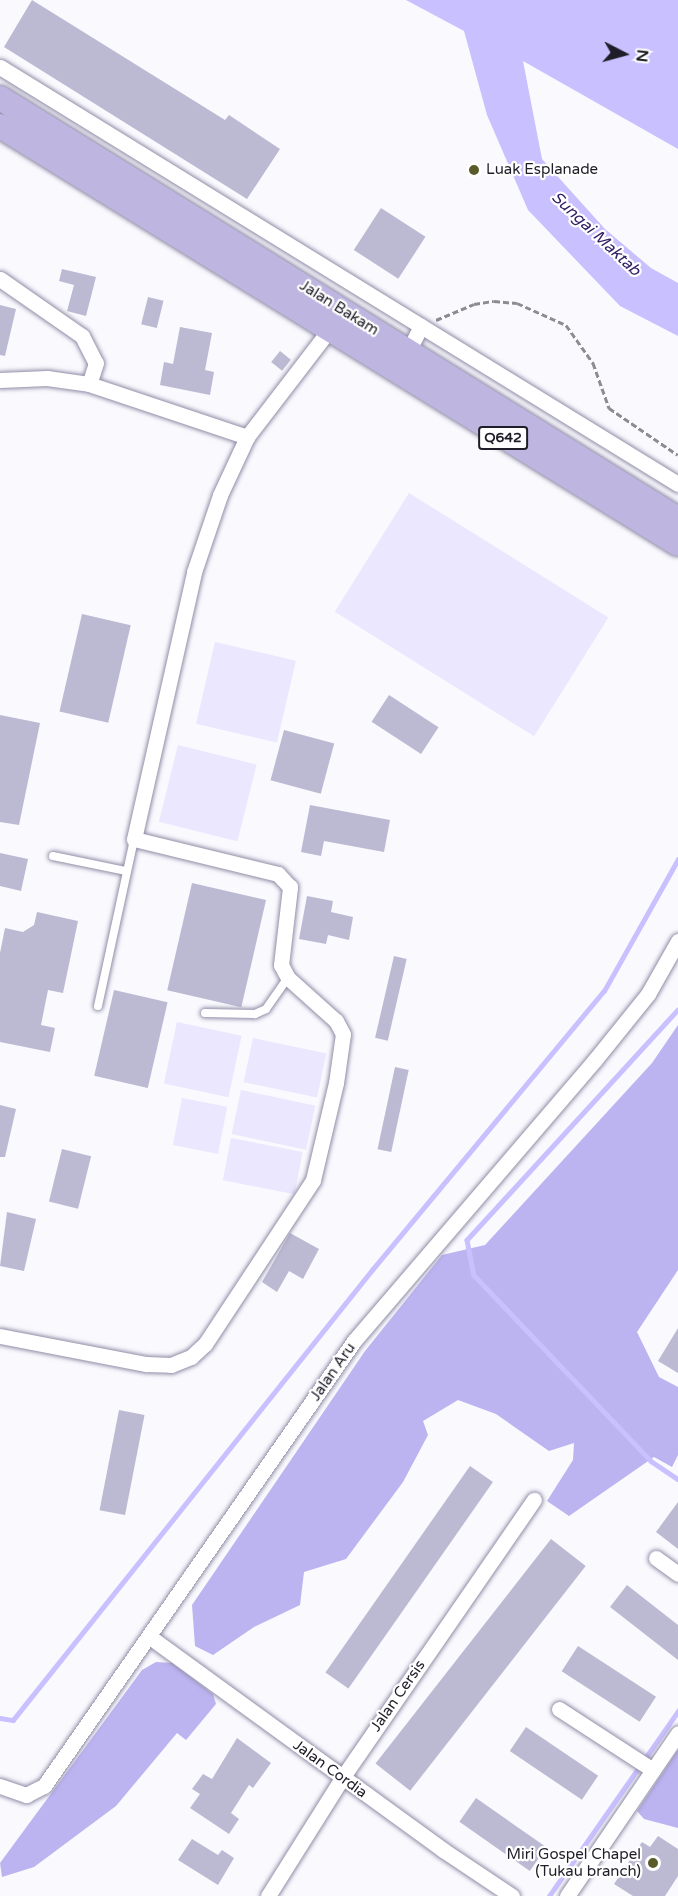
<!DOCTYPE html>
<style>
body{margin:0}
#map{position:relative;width:678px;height:1896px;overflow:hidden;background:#f9f9fe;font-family:"Varela Round",sans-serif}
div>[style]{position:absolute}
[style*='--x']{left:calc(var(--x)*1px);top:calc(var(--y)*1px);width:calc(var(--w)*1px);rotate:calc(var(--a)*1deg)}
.green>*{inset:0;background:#eae7ff;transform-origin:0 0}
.forest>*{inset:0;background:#bcb3f1}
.water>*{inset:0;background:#c9c0ff}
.stream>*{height:4.5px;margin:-2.25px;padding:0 2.25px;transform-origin:2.25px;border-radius:2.25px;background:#c9c0ff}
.building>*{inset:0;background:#bcb9d3;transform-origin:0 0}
.path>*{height:3px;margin-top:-1.5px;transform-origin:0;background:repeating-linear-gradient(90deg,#8c8b92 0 6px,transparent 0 9px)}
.roads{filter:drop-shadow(0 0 2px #908da6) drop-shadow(0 0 2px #908da6)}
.service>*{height:8px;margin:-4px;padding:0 4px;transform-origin:4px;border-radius:4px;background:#fff}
.minor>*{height:15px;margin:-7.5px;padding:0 7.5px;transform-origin:7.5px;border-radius:7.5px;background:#fff}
.primary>*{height:24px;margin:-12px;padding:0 12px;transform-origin:12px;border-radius:12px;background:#beb6e0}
.dots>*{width:16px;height:16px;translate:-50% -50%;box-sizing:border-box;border:3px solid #fff;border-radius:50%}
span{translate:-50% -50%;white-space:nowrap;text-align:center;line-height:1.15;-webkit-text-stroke:4.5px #fff;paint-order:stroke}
.shield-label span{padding:2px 4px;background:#fff;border:2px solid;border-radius:4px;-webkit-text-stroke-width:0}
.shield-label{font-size:14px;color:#1f1d27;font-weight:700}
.poi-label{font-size:15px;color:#1f1d27}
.left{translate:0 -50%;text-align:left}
.right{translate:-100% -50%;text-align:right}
.street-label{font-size:15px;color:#1f1d27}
.water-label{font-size:16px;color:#342067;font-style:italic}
.north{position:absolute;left:594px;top:24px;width:60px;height:60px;-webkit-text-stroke:4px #fff;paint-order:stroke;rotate:96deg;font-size:16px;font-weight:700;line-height:24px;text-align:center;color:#1f1d27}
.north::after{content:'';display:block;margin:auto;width:21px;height:27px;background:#1f1d27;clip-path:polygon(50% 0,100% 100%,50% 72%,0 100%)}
</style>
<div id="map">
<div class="green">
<div style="left:409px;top:493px;width:235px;height:140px;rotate:32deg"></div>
<div style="left:215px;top:642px;width:83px;height:84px;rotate:13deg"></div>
<div style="left:178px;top:745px;width:81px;height:79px;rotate:14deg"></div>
<div style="left:177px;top:1022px;width:66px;height:63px;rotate:12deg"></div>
<div style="left:253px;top:1038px;width:75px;height:45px;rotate:12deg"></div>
<div style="left:241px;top:1090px;width:76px;height:45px;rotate:12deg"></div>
<div style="left:182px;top:1098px;width:46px;height:48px;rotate:11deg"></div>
<div style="left:231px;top:1138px;width:73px;height:43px;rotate:11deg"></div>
</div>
<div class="forest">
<div style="clip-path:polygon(678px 1025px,678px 1270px,637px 1332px,659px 1377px,678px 1387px,678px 1455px,672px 1467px,654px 1457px,569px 1516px,547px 1501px,573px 1460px,574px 1443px,549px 1451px,496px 1414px,458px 1400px,423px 1421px,428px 1435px,403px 1482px,346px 1559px,304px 1572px,300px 1605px,254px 1627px,213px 1655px,195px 1646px,192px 1605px,365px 1351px,442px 1255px,485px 1245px,652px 1063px)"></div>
<div style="clip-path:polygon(156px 1662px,172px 1663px,213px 1694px,216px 1704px,186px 1740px,177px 1733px,116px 1806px,34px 1867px,2px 1877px,0 1863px,142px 1670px)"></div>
<div style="clip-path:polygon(678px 1750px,678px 1828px,644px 1819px,637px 1811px)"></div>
</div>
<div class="water">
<div style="clip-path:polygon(406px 0,678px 0,678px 149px,523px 61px,542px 159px,605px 229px,651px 268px,678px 283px,678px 336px,620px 306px,528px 210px,487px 115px,464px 31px)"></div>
</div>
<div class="stream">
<div style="--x:678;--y:1010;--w:312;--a:132.5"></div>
<div style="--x:467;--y:1240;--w:36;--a:79"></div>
<div style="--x:474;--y:1275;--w:257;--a:46.4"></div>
<div style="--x:651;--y:1461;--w:32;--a:34"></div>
<div style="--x:0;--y:1718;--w:13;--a:9"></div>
<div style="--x:13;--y:1720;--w:576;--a:-51.42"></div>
<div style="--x:372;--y:1270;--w:363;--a:-50.3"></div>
<div style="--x:604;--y:991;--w:151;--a:-60.7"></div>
<div style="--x:549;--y:1896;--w:226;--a:-55.1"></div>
</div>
<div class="building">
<div style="clip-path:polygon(32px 0,225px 120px,229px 115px,280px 149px,247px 199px,4px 47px)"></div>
<div style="left:381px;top:208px;width:53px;height:50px;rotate:33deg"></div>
<div style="clip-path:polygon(62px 269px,96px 277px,86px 316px,67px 311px,74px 285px,59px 281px)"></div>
<div style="left:148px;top:297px;width:16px;height:28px;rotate:14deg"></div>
<div style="clip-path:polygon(0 305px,16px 309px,5px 356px,0 355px)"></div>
<div style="clip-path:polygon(180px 327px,212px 333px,205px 370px,214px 372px,210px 395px,160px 385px,164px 362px,173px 364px)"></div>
<div style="left:280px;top:351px;width:14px;height:14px;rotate:39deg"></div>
<div style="left:82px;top:614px;width:50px;height:100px;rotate:13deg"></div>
<div style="left:389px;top:695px;width:59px;height:32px;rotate:33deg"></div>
<div style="clip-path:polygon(0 715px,40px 723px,19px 825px,0 822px)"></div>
<div style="left:284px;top:730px;width:52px;height:52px;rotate:15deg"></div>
<div style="clip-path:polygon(310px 805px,390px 820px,384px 852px,324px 841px,321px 856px,301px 852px)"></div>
<div style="clip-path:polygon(0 853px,28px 859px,21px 891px,0 886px)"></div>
<div style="left:192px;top:883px;width:76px;height:110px;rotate:13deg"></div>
<div style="clip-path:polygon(307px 896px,333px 901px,331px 912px,353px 917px,349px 940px,328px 935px,326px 944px,299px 939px)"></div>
<div style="clip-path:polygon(37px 912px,78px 921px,63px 993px,48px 990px,41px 1025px,55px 1028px,50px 1052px,0 1042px,0 953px,5px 928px,23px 932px,34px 925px)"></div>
<div style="left:394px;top:956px;width:13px;height:84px;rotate:13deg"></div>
<div style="left:114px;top:990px;width:55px;height:88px;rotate:13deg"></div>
<div style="left:395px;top:1067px;width:14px;height:84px;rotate:12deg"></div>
<div style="clip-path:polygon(0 1105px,16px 1109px,5px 1157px,0 1157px)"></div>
<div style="left:62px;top:1149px;width:30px;height:54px;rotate:14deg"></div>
<div style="clip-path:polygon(7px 1212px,36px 1219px,24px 1271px,0 1266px)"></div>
<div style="clip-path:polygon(290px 1233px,319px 1249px,303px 1279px,289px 1271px,277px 1292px,262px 1282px)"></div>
<div style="clip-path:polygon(678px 1328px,678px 1373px,658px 1361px)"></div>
<div style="left:119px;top:1410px;width:26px;height:102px;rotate:11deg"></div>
<div style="left:470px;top:1466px;width:28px;height:252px;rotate:35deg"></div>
<div style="clip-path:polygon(678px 1502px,678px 1549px,656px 1532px)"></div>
<div style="left:551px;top:1539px;width:44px;height:285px;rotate:38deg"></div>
<div style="clip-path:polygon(627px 1585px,678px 1625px,678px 1660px,610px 1607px)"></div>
<div style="left:578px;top:1646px;width:93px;height:30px;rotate:33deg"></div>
<div style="left:526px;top:1727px;width:87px;height:29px;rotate:34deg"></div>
<div style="clip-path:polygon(237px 1738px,271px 1763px,253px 1788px,249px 1785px,231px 1813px,239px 1819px,229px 1834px,190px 1808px,200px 1794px,192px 1789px,203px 1774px,212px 1779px)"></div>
<div style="left:476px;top:1798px;width:86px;height:29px;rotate:35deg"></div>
<div style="clip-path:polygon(658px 1836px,678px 1849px,678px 1876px,665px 1896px,633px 1896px,614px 1884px,642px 1842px,650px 1847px)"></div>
<div style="clip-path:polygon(192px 1839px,218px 1855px,222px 1850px,234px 1858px,218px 1885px,178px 1860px)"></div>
</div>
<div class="path">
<div style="--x:436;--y:320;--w:41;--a:-22.8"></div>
<div style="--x:474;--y:304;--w:20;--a:-9"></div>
<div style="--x:494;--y:301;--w:23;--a:5"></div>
<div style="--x:517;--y:303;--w:54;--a:24.2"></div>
<div style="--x:566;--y:325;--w:47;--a:54.6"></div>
<div style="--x:593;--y:363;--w:48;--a:70.4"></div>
<div style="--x:609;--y:408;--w:83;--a:34.3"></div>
</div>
<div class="roads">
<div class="service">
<div style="--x:53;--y:856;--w:75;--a:11.6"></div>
<div style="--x:98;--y:1006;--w:171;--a:-77.8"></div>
<div style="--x:205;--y:1013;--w:50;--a:1.1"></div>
<div style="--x:255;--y:1014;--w:12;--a:-24"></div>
<div style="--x:266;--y:1009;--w:38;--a:-55"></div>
</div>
<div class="minor">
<div style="--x:0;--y:67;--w:494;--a:31.6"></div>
<div style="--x:421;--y:326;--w:29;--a:117"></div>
<div style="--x:0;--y:279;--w:100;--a:34.8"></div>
<div style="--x:82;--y:336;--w:30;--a:63"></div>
<div style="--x:96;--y:363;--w:22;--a:108"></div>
<div style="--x:421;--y:326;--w:302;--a:31.6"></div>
<div style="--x:0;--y:380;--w:47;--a:-2.4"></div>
<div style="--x:47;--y:378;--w:42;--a:8.1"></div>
<div style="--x:89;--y:384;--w:167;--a:18.5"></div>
<div style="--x:0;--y:1336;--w:149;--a:10.9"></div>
<div style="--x:146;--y:1364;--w:25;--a:2"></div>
<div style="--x:171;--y:1365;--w:22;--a:-22"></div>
<div style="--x:191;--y:1357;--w:19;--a:-43"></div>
<div style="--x:205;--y:1344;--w:196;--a:-56.6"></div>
<div style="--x:313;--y:1180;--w:100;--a:-76.7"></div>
<div style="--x:336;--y:1083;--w:49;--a:-81.9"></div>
<div style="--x:343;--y:1034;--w:15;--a:-118"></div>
<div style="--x:336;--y:1021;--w:64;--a:-138.1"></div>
<div style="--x:288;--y:978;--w:15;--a:-118"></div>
<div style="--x:281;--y:965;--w:79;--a:-83.4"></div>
<div style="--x:290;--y:887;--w:18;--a:-133"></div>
<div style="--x:278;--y:874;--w:148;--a:-166.3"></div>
<div style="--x:134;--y:839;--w:274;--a:-77.3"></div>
<div style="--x:194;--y:572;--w:81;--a:-71.3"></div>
<div style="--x:220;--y:495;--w:64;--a:-65"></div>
<div style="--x:247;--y:437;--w:136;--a:-52.5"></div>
<div style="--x:656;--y:1558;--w:27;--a:36"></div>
<div style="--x:150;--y:1637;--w:362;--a:36"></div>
<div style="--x:443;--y:1850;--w:83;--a:33.7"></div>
<div style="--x:559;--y:1709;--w:112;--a:33"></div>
<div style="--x:0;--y:1786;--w:28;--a:19"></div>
<div style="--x:26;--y:1795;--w:20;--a:-27"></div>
<div style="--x:44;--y:1786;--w:542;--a:-55.14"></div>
<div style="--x:354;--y:1341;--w:369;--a:-49.4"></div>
<div style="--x:594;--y:1061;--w:86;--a:-51.1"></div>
<div style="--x:648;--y:994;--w:61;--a:-60.5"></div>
<div style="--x:268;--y:1896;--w:139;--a:-57.9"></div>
<div style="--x:342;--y:1778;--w:338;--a:-55.4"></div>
<div style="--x:567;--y:1896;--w:197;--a:-55.7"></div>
</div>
<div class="primary">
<div style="--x:0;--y:98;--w:798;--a:31.84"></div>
<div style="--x:0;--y:126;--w:796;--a:31.65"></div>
</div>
</div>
<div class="dots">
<div style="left:474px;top:170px;background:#595c29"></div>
<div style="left:653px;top:1863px;background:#595c29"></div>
</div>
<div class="shield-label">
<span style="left:503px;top:438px">Q642</span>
</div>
<div class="poi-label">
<span class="left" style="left:486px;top:170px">Luak Esplanade</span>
<span class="right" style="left:641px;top:1863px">Miri Gospel Chapel<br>(Tukau branch)</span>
</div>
<div class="street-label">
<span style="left:339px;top:308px;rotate:32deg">Jalan Bakam</span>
<span style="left:333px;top:1372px;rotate:-55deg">Jalan Aru</span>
<span style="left:398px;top:1696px;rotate:-55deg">Jalan Cersis</span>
<span style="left:330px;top:1769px;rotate:36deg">Jalan Cordia</span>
</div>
<div class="water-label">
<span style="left:596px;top:234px;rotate:43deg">Sungai Maktab</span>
</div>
<div class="north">N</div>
</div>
